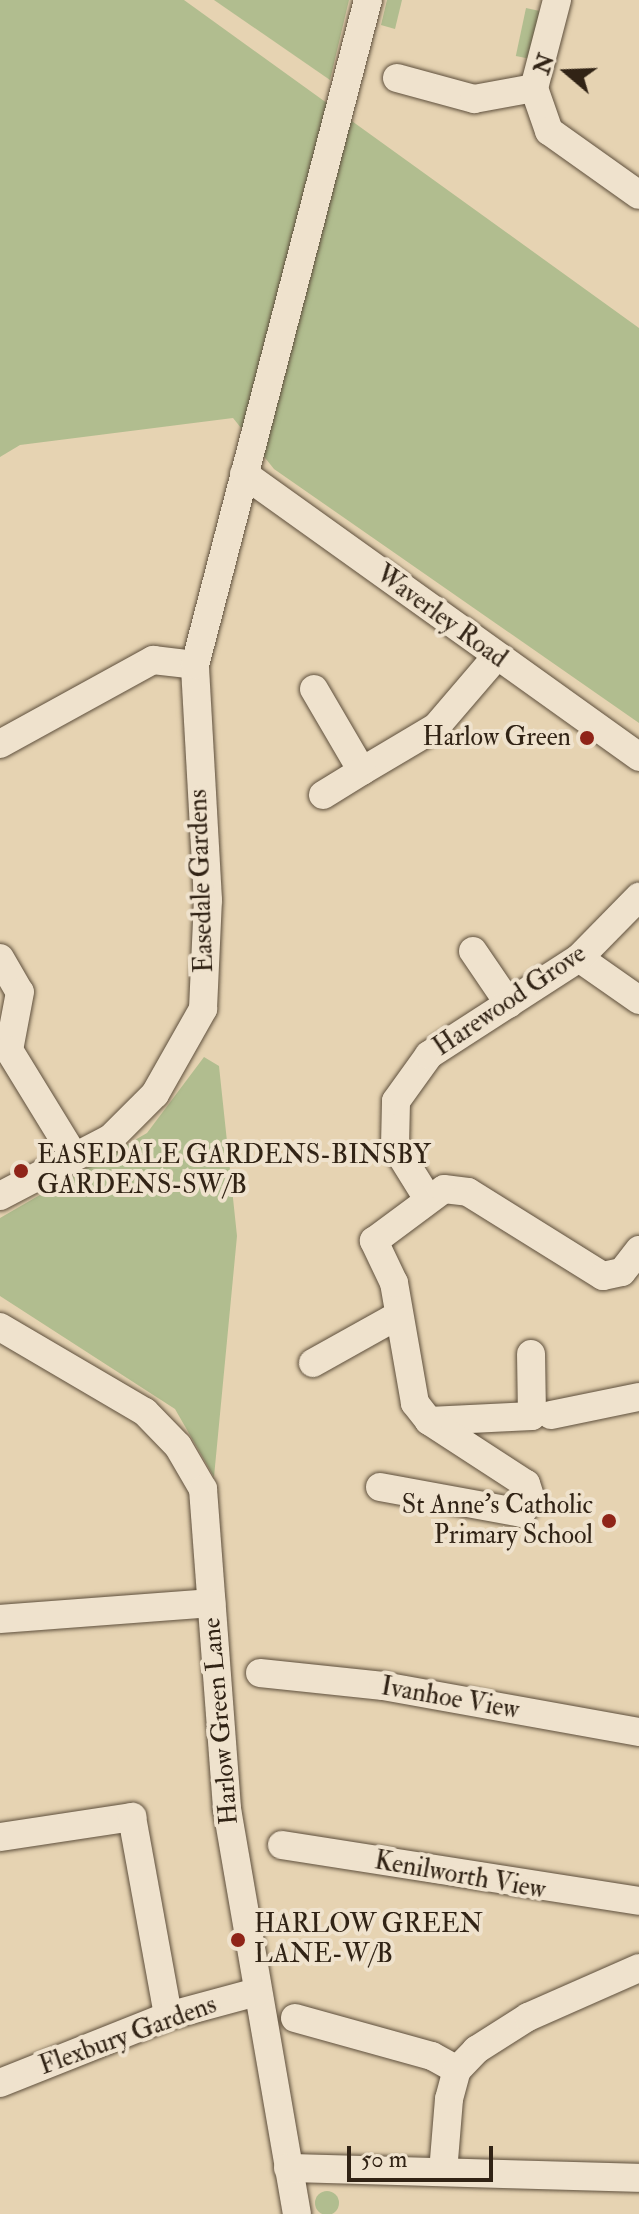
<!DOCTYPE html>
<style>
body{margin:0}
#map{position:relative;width:639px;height:2214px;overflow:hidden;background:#e6d3b2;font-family:"IM FELL Double Pica",serif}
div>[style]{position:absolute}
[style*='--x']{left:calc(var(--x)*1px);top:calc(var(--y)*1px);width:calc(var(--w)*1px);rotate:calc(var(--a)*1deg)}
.green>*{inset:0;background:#b1bd8f;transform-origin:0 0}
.round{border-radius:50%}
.roads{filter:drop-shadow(0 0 2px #5e4f3c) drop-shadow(0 0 2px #5e4f3c)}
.minor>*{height:28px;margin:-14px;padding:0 14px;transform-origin:14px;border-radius:14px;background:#efe2cd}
.dots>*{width:22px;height:22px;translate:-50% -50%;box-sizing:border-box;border:4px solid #efe2cd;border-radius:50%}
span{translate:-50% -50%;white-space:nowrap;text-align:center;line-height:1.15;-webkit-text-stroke:8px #efe2cd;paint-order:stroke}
.street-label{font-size:26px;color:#312315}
.poi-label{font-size:26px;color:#312315}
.right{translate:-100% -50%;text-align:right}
.left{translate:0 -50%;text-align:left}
.north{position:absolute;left:527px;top:32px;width:80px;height:80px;-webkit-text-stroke:6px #efe2cd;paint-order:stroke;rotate:289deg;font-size:22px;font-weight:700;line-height:32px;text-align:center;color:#312315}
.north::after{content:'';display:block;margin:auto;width:28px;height:36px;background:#312315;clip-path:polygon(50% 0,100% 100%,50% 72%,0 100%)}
.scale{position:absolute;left:347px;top:2146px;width:146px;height:36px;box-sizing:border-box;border:4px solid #312315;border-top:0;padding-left:10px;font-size:24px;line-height:28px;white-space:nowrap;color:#312315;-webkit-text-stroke:6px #efe2cd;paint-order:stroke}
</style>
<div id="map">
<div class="green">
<div style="clip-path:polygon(0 0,184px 0,639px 328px,639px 723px,274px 469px,233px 418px,20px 445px,0 457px)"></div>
<div style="clip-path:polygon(214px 0,349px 0,330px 80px)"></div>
<div style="clip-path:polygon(387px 0,402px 0,395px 29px,381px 25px)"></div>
<div style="left:526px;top:8px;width:14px;height:49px;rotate:12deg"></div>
<div style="clip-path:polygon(204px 1057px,219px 1066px,237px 1236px,214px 1477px,175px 1409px,0 1296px,0 1218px,147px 1133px)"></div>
<div class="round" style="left:315px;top:2191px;width:24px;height:24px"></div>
</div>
<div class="roads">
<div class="minor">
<div style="--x:557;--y:0;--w:91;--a:104.6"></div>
<div style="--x:534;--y:88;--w:46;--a:70.8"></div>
<div style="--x:549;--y:131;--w:110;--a:35.4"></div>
<div style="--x:397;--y:78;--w:80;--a:15.3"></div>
<div style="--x:474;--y:99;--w:61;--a:-10.4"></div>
<div style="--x:244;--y:474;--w:486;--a:35.6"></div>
<div style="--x:314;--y:689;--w:95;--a:59.7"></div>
<div style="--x:362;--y:771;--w:86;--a:-30.7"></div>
<div style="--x:436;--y:727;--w:92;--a:-49.4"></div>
<div style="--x:0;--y:744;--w:175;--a:-28.8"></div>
<div style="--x:153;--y:660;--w:42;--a:6.8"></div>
<div style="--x:323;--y:795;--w:46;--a:-31.6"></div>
<div style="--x:473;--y:951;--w:64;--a:55.8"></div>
<div style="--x:0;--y:958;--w:39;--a:60"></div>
<div style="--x:20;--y:992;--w:59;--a:100.7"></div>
<div style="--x:9;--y:1050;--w:124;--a:58.5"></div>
<div style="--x:579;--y:958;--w:73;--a:35"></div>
<div style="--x:0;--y:1196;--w:125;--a:-27.6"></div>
<div style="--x:111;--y:1138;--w:62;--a:-45"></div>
<div style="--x:155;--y:1094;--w:98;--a:-60.5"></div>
<div style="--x:203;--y:1009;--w:109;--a:-87.4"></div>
<div style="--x:208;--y:900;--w:235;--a:-93.2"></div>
<div style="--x:195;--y:665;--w:687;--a:-75.42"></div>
<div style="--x:428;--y:1199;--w:62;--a:-121.9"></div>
<div style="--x:395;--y:1146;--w:45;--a:-88.7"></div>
<div style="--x:396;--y:1101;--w:57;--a:-54.3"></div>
<div style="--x:429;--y:1055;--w:179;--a:-32.9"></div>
<div style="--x:579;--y:958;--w:86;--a:-45.5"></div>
<div style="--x:0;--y:1327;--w:168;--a:30.4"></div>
<div style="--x:145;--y:1412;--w:47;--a:45.9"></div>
<div style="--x:178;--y:1446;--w:50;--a:59.8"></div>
<div style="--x:203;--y:1489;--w:321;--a:85.7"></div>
<div style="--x:227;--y:1809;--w:411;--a:80.2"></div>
<div style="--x:313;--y:1363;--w:98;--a:-29.2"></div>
<div style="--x:551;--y:1415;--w:90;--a:-11.6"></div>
<div style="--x:429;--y:1421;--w:103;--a:-2.8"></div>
<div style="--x:532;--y:1416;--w:62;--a:-90.9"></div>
<div style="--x:380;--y:1487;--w:143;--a:10.4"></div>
<div style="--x:521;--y:1513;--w:17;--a:-54"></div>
<div style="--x:531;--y:1499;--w:16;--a:-108"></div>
<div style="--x:526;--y:1484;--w:116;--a:-147"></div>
<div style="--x:429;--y:1421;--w:23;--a:-128"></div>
<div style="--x:415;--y:1403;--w:122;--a:-99.9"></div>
<div style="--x:394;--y:1283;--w:47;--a:-115.5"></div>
<div style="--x:374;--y:1241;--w:87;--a:-36.6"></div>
<div style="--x:444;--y:1189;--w:24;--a:7"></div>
<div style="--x:468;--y:1192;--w:159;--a:31.9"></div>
<div style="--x:603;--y:1276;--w:19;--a:-12"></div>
<div style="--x:622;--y:1272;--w:28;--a:-52"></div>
<div style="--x:0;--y:1619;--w:212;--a:-4.3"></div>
<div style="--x:260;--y:1673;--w:124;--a:6"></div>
<div style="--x:383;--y:1686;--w:260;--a:10.2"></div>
<div style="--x:0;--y:1837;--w:134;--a:-8.6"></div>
<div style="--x:132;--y:1817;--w:202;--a:79.7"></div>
<div style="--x:282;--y:1845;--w:361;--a:8.9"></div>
<div style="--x:295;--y:2018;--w:142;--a:15.5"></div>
<div style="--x:432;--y:2056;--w:29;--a:29"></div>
<div style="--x:0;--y:2083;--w:181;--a:-21.7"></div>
<div style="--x:168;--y:2016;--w:92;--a:-15.1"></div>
<div style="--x:288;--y:2168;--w:351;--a:1.6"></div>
<div style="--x:443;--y:2172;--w:73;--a:-85.3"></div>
<div style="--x:449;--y:2099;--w:30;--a:-75"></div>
<div style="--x:457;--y:2070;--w:28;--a:-46"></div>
<div style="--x:476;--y:2050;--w:62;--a:-32.4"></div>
<div style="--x:528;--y:2017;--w:121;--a:-23.8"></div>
</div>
</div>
<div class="dots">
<div style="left:587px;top:738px;background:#8f2418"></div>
<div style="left:21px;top:1171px;background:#8f2418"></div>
<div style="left:609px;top:1521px;background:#8f2418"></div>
<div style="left:238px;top:1940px;background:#8f2418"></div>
</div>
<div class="street-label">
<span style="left:441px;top:617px;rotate:36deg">Waverley Road</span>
<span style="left:202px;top:881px;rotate:-92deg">Easedale Gardens</span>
<span style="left:510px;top:1001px;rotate:-34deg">Harewood Grove</span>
<span style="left:450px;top:1699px;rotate:10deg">Ivanhoe View</span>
<span style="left:221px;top:1721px;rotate:-95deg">Harlow Green Lane</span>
<span style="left:460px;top:1876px;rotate:10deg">Kenilworth View</span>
<span style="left:128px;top:2036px;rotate:-20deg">Flexbury Gardens</span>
</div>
<div class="poi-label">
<span class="right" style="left:571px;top:738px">Harlow Green</span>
<span class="left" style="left:37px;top:1171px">EASEDALE GARDENS-BINSBY<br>GARDENS-SW/B</span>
<span class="right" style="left:593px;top:1521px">St Anne's Catholic<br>Primary School</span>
<span class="left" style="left:254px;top:1940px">HARLOW GREEN<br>LANE-W/B</span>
</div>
<div class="north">N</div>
<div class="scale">50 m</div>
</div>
